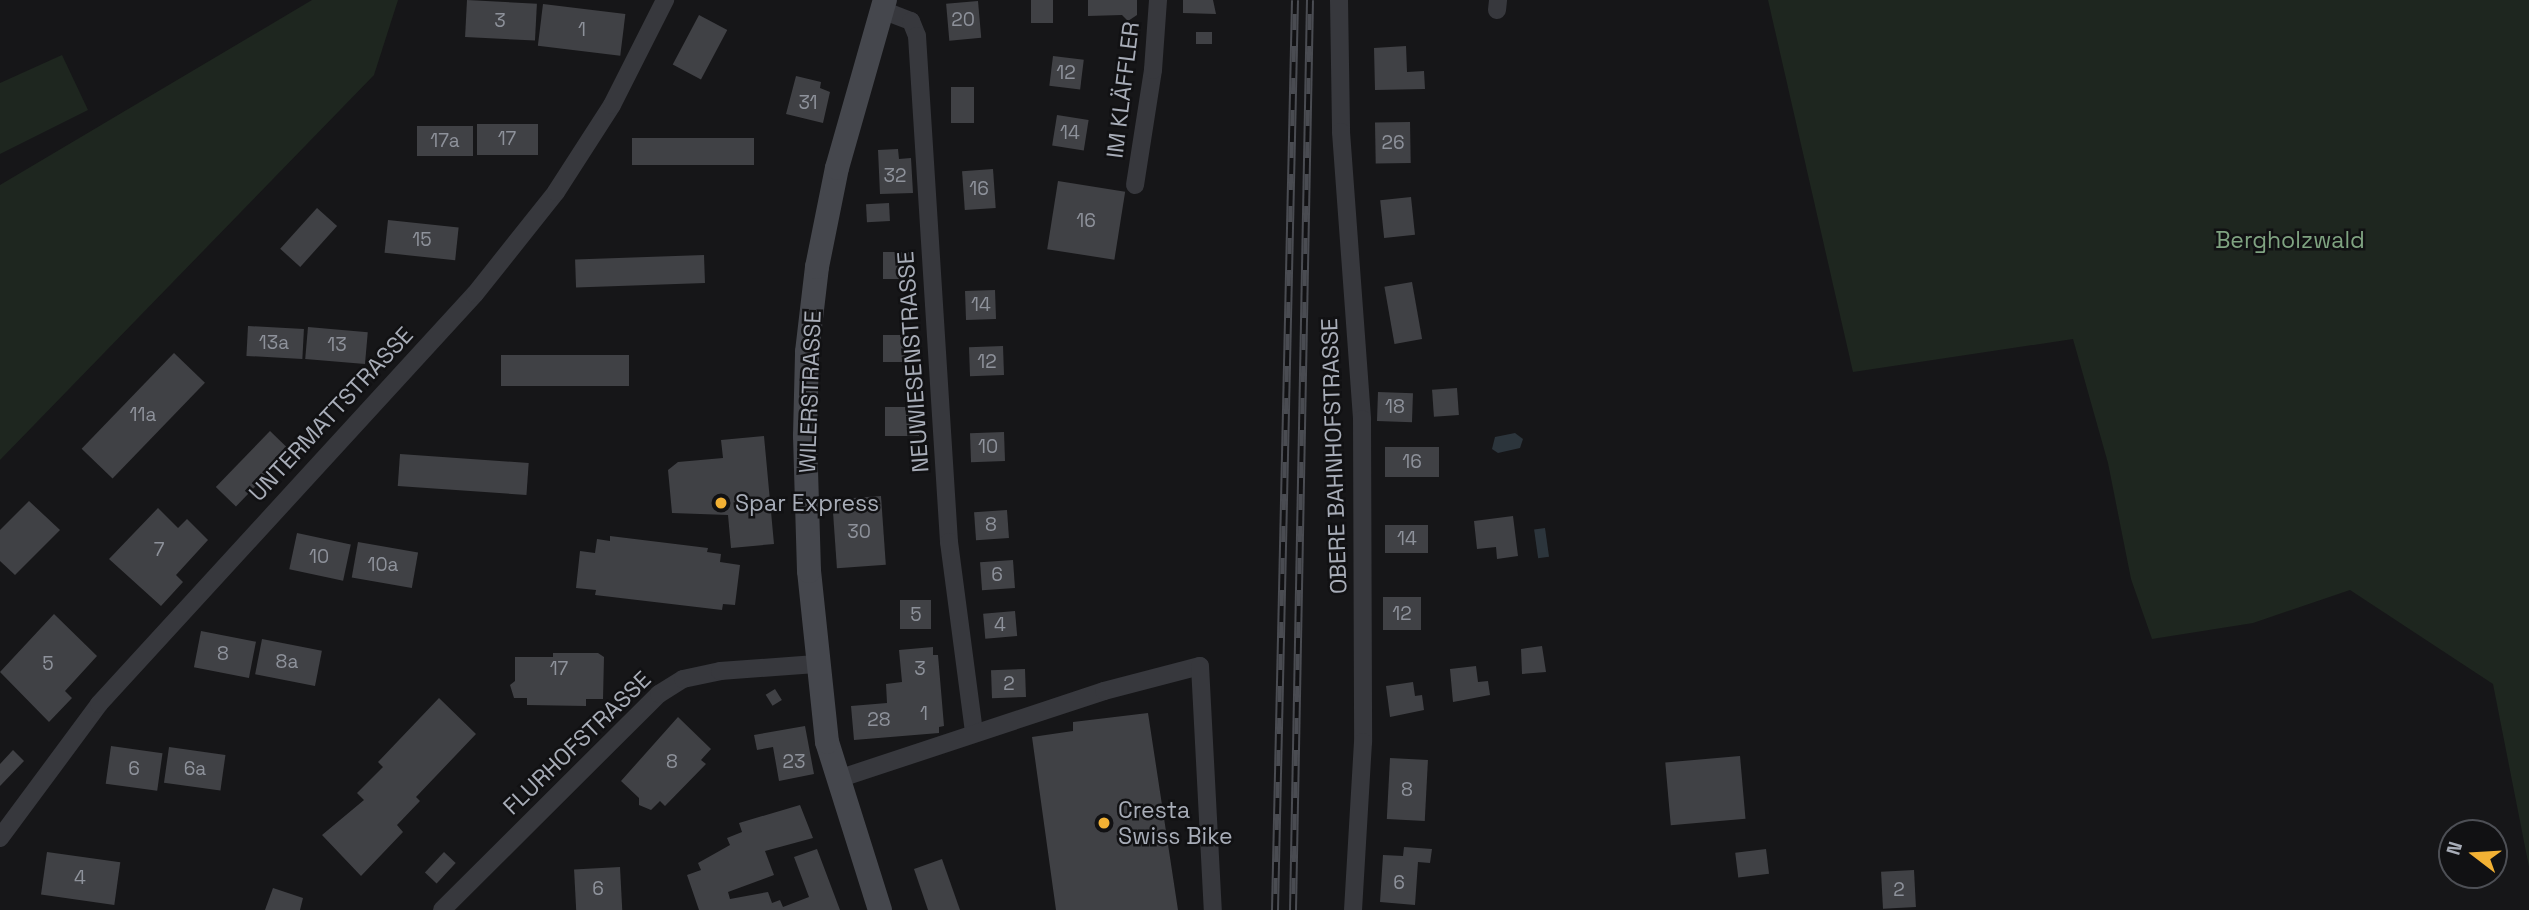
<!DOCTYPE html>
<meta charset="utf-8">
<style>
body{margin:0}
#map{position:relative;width:2529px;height:910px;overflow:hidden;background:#161618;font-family:"Space Grotesk",sans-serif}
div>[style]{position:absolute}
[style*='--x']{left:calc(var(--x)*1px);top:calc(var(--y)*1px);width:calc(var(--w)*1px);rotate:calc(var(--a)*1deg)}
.green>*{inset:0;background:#1e261f}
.water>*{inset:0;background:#2c353c;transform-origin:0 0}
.building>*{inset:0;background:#404145;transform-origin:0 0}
.minor>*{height:18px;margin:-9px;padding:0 9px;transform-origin:9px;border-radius:9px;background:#37383d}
.secondary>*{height:24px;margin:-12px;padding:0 12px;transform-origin:12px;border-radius:12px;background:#45474d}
.rail>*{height:8px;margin-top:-4px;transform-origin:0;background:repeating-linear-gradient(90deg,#111113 0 16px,#4a4c52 0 32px);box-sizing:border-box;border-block:2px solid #4a4c52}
.dots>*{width:19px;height:19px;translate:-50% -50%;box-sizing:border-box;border:4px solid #111113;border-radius:50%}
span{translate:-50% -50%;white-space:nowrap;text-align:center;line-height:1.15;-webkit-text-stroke:5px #111113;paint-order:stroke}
.number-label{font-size:19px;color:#8e929b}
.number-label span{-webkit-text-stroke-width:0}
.street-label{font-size:23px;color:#a8adb8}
.park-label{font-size:23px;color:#7fa381}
.poi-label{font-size:23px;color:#a8adb8}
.left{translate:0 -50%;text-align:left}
.north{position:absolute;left:2438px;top:819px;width:70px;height:70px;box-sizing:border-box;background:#111113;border:2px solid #4d4f55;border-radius:50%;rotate:287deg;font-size:19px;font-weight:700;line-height:28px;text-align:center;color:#a8adb8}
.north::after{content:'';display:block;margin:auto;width:24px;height:32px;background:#f2b134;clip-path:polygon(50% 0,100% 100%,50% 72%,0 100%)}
</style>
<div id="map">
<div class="green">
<div style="clip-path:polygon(312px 0,398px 0,374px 75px,0 460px,0 185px)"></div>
<div style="clip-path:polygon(1768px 0,2529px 0,2529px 867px,2493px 684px,2350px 590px,2253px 623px,2152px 639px,2131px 579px,2108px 463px,2073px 339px,1853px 372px)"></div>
<div style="clip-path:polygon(62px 55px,88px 110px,0 154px,0 83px)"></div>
</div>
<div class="water">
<div style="clip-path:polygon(1515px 433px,1523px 439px,1520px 448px,1498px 453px,1492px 449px,1495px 437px)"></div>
<div style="left:1545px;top:528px;width:29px;height:11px;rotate:82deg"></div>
</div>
<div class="building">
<div style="left:467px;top:0;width:70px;height:37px;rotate:3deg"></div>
<div style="left:1031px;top:0;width:22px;height:23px"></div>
<div style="clip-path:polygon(1088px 0,1137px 0,1137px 15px,1128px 21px,1122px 15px,1088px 16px)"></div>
<div style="clip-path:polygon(1183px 0,1213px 0,1216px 14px,1183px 13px)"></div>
<div style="left:978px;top:1px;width:37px;height:32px;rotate:85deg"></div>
<div style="left:543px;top:4px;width:83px;height:42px;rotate:7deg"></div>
<div style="left:699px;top:15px;width:32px;height:56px;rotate:28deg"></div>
<div style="left:1196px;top:32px;width:16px;height:12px"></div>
<div style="clip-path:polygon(1406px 46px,1407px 72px,1424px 71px,1425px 89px,1375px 90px,1374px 48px)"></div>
<div style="left:1053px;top:56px;width:31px;height:30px;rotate:7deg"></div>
<div style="clip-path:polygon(796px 76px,821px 82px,820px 88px,830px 92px,823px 123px,786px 114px)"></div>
<div style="left:951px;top:87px;width:23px;height:36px"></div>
<div style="left:1057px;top:115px;width:32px;height:31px;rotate:9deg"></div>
<div style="left:1410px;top:122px;width:41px;height:35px;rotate:89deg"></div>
<div style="left:477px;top:124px;width:61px;height:31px"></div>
<div style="left:417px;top:126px;width:56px;height:30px"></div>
<div style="left:754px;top:138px;width:27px;height:122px;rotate:90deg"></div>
<div style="clip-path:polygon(898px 149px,899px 159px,911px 158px,913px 193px,880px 194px,878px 150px)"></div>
<div style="left:993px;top:169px;width:39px;height:31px;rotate:86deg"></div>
<div style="left:1058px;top:181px;width:68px;height:69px;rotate:9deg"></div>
<div style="left:1411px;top:197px;width:38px;height:31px;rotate:84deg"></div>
<div style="left:889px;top:203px;width:18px;height:23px;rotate:87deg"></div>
<div style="left:317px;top:208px;width:27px;height:55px;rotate:42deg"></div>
<div style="left:388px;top:220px;width:71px;height:33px;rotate:6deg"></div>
<div style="left:883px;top:252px;width:26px;height:27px"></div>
<div style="left:704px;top:255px;width:28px;height:129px;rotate:88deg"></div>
<div style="left:1412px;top:282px;width:58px;height:28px;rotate:80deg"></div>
<div style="left:995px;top:290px;width:29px;height:30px;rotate:88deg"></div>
<div style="left:248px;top:326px;width:56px;height:30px;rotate:3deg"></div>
<div style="left:308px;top:327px;width:60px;height:32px;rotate:5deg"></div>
<div style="left:883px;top:335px;width:27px;height:27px"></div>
<div style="left:1003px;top:346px;width:29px;height:34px;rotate:88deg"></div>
<div style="left:174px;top:353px;width:43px;height:133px;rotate:44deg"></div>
<div style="left:629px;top:355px;width:31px;height:128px;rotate:90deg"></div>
<div style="left:1457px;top:388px;width:27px;height:25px;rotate:86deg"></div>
<div style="left:1378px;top:392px;width:35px;height:29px;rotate:2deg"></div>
<div style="left:919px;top:407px;width:29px;height:34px;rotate:90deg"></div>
<div style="left:270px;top:431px;width:28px;height:78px;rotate:44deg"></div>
<div style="left:1004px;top:432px;width:29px;height:34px;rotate:88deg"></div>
<div style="clip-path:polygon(764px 436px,774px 544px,731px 548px,728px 515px,672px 513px,668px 470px,678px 462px,723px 458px,721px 440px)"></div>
<div style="left:1439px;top:447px;width:30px;height:54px;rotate:90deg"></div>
<div style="left:400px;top:454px;width:129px;height:32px;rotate:4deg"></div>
<div style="left:881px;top:496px;width:69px;height:49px;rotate:86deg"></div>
<div style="clip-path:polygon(29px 501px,60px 530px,15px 575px,0 561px,0 530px)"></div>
<div style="clip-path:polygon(158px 508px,178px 528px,187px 519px,208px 540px,176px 575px,183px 582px,161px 606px,109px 559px)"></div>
<div style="left:1007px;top:510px;width:28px;height:33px;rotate:86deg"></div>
<div style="clip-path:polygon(1513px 516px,1518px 556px,1497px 559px,1496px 547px,1477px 549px,1474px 521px)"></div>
<div style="left:1385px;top:525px;width:43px;height:28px"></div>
<div style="left:297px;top:533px;width:55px;height:37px;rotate:12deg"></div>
<div style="clip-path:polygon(610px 536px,708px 548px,707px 552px,721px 554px,720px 562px,740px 565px,735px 605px,723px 604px,722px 610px,595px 595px,596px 590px,576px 588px,580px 551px,595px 553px,597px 539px,610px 541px)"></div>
<div style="left:358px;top:542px;width:61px;height:36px;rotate:10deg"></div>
<div style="left:1013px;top:560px;width:28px;height:33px;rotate:86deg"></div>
<div style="left:1383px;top:597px;width:38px;height:33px"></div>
<div style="left:931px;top:600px;width:29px;height:31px;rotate:90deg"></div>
<div style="left:1015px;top:611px;width:25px;height:32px;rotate:85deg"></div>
<div style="clip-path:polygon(54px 614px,97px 656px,65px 691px,72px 698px,49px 722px,0 672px)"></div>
<div style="left:201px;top:631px;width:56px;height:37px;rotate:11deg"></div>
<div style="left:262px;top:639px;width:61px;height:36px;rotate:11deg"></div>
<div style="clip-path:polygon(1542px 646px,1546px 672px,1522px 674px,1521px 649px)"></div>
<div style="clip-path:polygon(933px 647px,933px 655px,938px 655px,944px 726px,939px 727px,939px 733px,854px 740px,851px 706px,887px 703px,886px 684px,902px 682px,899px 650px)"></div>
<div style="clip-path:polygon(553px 653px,598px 653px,604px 657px,603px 699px,586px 699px,586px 706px,527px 705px,527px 698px,514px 698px,510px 685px,515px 681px,515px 657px,553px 657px)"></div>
<div style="clip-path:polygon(1476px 666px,1478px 682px,1488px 681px,1490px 695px,1453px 702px,1450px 669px)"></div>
<div style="left:1025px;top:669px;width:28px;height:34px;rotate:88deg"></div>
<div style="clip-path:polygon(1413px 682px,1415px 696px,1422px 695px,1424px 710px,1390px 717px,1386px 686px)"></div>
<div style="left:775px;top:689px;width:13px;height:11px;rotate:58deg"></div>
<div style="clip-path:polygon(439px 698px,476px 734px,416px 797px,420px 801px,397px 825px,403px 832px,361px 876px,322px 835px,364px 800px,357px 793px,383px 767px,378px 762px)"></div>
<div style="clip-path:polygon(1148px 713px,1178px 910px,1056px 910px,1032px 737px,1073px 731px,1073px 722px)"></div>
<div style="clip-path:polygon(678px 717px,711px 749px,701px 760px,706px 764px,665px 806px,660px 801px,651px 810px,639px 805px,639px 798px,621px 781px)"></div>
<div style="clip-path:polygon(805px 726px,814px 774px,779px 781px,773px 747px,757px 750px,754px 735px)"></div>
<div style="left:111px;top:746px;width:52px;height:38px;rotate:8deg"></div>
<div style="left:169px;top:747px;width:57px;height:36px;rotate:8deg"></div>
<div style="clip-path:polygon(13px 750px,24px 761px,0 786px,0 764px)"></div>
<div style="left:1740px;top:756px;width:63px;height:75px;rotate:85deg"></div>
<div style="left:1390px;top:758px;width:38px;height:61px;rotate:3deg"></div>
<div style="clip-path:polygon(800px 805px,813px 838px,765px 851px,774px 875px,728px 892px,730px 899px,768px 892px,772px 903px,780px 900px,783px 907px,809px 897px,794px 857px,817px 849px,840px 910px,699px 910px,687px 875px,701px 870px,698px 863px,730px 845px,727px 838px,742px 832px,739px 823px)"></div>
<div style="clip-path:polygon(1404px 847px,1432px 849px,1430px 863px,1418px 862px,1415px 905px,1380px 902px,1383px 855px,1403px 856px)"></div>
<div style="left:1766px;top:849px;width:25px;height:31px;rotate:83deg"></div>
<div style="left:47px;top:852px;width:74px;height:43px;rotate:8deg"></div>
<div style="left:444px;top:852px;width:16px;height:28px;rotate:43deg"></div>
<div style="clip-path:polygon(942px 859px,960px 910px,928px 910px,914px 869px)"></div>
<div style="left:620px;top:867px;width:43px;height:46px;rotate:87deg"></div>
<div style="left:1914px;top:870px;width:37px;height:33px;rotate:87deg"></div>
<div style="clip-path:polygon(273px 888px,303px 898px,300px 910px,265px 910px)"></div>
</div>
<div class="minor">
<div style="--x:1339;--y:0;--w:132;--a:89.1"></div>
<div style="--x:1341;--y:132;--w:288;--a:85.8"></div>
<div style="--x:1362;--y:419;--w:323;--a:89.8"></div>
<div style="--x:1363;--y:742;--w:168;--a:93.4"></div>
<div style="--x:882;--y:10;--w:31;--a:21"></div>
<div style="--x:911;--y:21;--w:16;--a:68"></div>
<div style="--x:917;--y:36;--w:507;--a:86.38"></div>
<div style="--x:949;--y:542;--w:192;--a:82.5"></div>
<div style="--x:1497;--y:10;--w:10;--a:-84"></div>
<div style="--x:1135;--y:185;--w:116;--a:-81.1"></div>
<div style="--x:1153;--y:70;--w:70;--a:-85.9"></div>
<div style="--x:838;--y:779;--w:280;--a:-18.3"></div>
<div style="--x:1104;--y:691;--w:99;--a:-14.6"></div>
<div style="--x:1200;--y:666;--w:244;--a:87"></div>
<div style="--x:0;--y:838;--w:167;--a:-53.5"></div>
<div style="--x:99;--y:704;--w:556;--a:-47.48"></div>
<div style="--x:475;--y:294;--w:130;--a:-51.5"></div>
<div style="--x:556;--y:192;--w:103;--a:-57.2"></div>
<div style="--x:612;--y:105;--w:118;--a:-63.2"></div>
<div style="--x:442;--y:910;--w:306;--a:-44.9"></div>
<div style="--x:659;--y:694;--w:28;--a:-32"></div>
<div style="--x:683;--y:679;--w:38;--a:-12"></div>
<div style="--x:720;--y:671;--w:96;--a:-4.2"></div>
</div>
<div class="secondary">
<div style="--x:880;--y:910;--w:176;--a:-107.5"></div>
<div style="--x:827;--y:742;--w:172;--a:-96"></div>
<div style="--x:809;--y:571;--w:135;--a:-91.7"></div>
<div style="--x:805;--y:436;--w:84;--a:-88.6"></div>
<div style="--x:807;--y:352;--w:86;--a:-83.3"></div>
<div style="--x:817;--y:267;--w:101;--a:-78.6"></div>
<div style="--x:837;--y:168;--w:175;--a:-74.1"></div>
</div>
<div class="rail">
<div style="--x:1275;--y:910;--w:910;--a:-88.74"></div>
<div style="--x:1293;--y:910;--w:910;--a:-88.93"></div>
</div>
<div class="dots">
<div style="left:721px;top:503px;background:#f2b134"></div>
<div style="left:1104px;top:823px;background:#f2b134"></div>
</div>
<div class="number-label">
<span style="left:963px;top:20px">20</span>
<span style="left:500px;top:21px">3</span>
<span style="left:582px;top:30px">1</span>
<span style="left:1066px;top:73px">12</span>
<span style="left:808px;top:103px">31</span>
<span style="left:1070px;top:133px">14</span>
<span style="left:507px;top:139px">17</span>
<span style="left:445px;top:141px">17a</span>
<span style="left:1393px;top:143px">26</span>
<span style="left:895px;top:176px">32</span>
<span style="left:979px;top:189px">16</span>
<span style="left:1086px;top:221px">16</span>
<span style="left:422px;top:240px">15</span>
<span style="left:981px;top:305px">14</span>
<span style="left:274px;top:343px">13a</span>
<span style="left:337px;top:345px">13</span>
<span style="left:987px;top:362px">12</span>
<span style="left:1395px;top:407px">18</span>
<span style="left:143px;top:415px">11a</span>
<span style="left:988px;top:447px">10</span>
<span style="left:1412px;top:462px">16</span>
<span style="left:991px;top:525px">8</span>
<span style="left:859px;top:532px">30</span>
<span style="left:1407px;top:539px">14</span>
<span style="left:159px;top:550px">7</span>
<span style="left:319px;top:557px">10</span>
<span style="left:383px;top:565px">10a</span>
<span style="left:997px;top:575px">6</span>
<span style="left:1402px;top:614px">12</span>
<span style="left:916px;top:615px">5</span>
<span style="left:1000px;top:625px">4</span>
<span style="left:223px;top:654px">8</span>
<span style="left:287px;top:662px">8a</span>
<span style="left:48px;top:664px">5</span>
<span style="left:559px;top:669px">17</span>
<span style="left:920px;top:669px">3</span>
<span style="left:1009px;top:684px">2</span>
<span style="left:924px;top:714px">1</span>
<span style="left:879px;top:720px">28</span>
<span style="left:672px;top:762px">8</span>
<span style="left:794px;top:762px">23</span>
<span style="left:134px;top:769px">6</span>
<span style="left:195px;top:769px">6a</span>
<span style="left:1407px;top:790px">8</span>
<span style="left:80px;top:878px">4</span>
<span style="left:1399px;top:883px">6</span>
<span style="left:598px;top:889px">6</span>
<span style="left:1899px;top:890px">2</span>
</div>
<div class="street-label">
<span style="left:1123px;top:90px;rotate:-83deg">IM KLÄFFLER</span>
<span style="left:913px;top:362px;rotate:-94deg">NEUWIESENSTRASSE</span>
<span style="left:810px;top:392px;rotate:-88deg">WILERSTRASSE</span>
<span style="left:331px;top:414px;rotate:-47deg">UNTERMATTSTRASSE</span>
<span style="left:1334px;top:456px;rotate:-92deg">OBERE BAHNHOFSTRASSE</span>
<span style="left:577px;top:743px;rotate:-44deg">FLURHOFSTRASSE</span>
</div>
<div class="park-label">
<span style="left:2290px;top:240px">Bergholzwald</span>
</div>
<div class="poi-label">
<span class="left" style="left:735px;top:503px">Spar Express</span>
<span class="left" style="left:1118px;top:823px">Cresta<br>Swiss Bike</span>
</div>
<div class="north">N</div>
</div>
